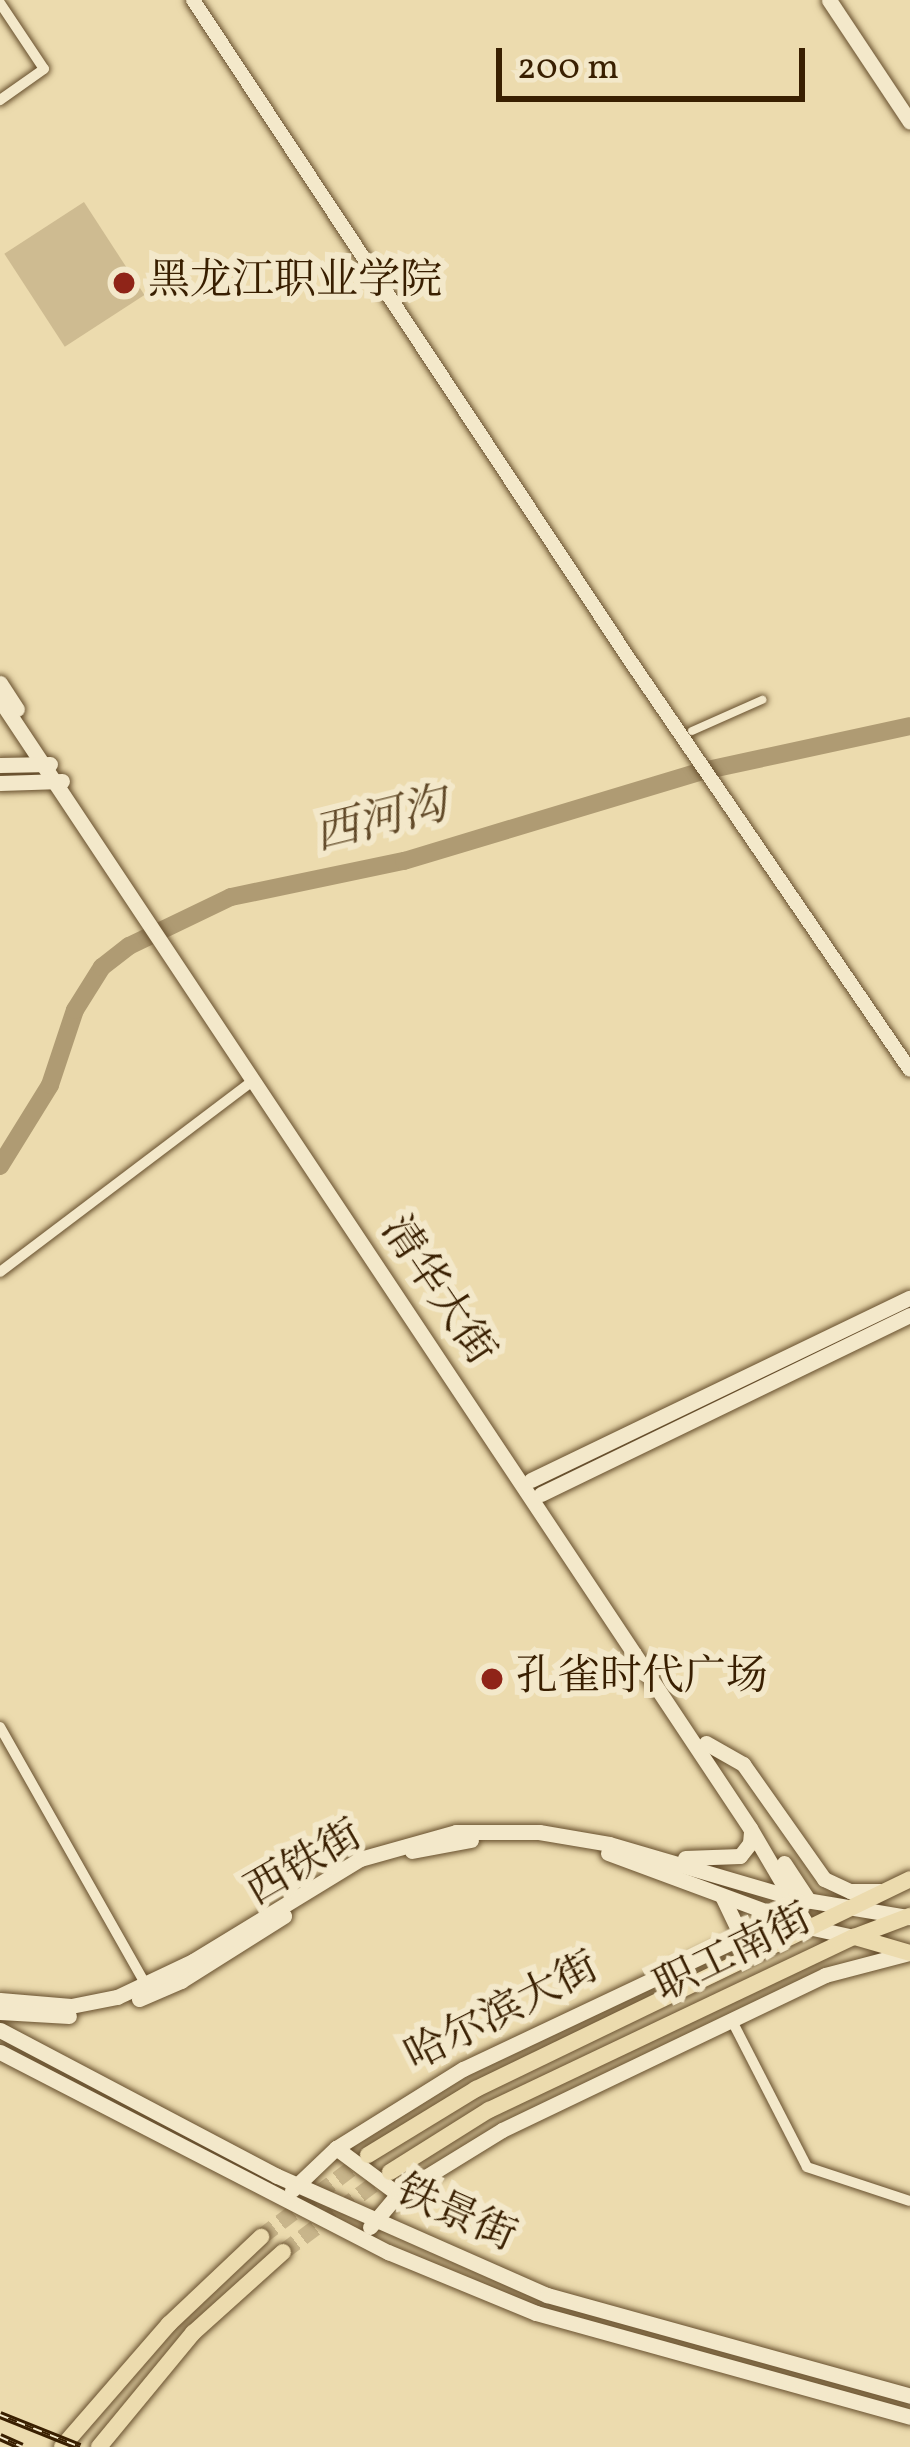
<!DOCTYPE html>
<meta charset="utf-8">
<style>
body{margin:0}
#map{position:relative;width:910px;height:2447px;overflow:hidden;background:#ecdbae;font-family:Vollkorn,"Noto Serif SC",serif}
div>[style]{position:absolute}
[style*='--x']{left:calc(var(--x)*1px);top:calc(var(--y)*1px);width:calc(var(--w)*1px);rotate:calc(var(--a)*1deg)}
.green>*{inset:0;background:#cebb91;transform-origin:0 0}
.river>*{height:18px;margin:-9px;padding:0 9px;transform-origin:9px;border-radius:9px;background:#af9b73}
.primary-tunnel>*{height:16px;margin-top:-8px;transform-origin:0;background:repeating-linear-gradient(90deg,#c8b58b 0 16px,transparent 0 24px)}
.roads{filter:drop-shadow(0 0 3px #664e2c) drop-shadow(0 0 3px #664e2c)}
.pedestrian>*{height:8px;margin:-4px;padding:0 4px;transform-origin:4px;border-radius:4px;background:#f3e8ca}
.minor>*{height:10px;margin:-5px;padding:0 5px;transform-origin:5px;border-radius:5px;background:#f3e8ca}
.tertiary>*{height:14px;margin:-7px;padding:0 7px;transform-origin:7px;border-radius:7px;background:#f3e8ca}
.secondary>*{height:15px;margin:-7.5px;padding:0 7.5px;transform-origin:7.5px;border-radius:7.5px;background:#f3e8ca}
.primary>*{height:16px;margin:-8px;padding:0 8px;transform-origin:8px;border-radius:8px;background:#ecdbae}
.rail>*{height:8px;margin-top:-4px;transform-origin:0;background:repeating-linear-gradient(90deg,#f3e8ca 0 9px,#391f01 0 18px);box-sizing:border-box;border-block:3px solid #391f01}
.dots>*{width:33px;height:33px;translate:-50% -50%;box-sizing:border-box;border:6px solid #f3e8ca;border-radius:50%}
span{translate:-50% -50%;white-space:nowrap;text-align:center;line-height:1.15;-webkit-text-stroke:12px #f3e8ca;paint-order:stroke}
.poi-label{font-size:42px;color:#391f01}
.left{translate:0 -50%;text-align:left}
.street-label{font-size:42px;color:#391f01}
.water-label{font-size:45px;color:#624a29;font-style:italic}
.scale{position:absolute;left:496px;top:48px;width:309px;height:54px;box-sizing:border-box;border:6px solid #391f01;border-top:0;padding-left:15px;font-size:36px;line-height:42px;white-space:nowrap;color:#391f01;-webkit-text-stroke:9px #f3e8ca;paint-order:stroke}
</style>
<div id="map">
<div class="green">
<div style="left:84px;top:202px;width:111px;height:95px;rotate:57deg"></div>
</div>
<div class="river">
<div style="--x:0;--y:1166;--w:95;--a:-58.3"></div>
<div style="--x:50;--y:1085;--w:79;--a:-71.6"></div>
<div style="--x:75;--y:1010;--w:51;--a:-57.9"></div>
<div style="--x:102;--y:967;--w:34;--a:-38"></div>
<div style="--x:129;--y:946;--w:113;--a:-25.7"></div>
<div style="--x:231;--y:897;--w:177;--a:-11.8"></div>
<div style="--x:404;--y:861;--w:307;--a:-16.8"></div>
<div style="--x:698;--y:772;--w:217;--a:-12.2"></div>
</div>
<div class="primary-tunnel">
<div style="--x:261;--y:2237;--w:134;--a:-37.1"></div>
<div style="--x:283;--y:2252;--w:132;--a:-36.7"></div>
</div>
<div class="roads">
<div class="pedestrian">
<div style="--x:692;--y:731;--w:77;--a:-23.9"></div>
</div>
<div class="minor">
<div style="--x:0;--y:3;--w:79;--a:56.3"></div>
<div style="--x:44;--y:69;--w:54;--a:144.8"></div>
<div style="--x:0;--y:1272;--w:315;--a:-37.1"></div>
<div style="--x:0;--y:1727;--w:296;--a:60.5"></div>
<div style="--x:731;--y:2019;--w:166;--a:62.8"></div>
<div style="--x:807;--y:2167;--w:108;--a:18.3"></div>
</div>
<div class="tertiary">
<div style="--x:193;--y:0;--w:787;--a:56.51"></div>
<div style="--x:627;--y:656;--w:501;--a:55.64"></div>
</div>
<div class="secondary">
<div style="--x:829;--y:0;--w:146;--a:56.4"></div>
<div style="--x:0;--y:683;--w:31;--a:57"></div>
<div style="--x:0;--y:700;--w:1355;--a:56.38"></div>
<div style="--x:750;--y:1828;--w:115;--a:59.6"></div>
<div style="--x:0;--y:765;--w:50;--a:-1.1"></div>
<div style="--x:0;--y:783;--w:62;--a:-1.8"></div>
<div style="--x:531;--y:1480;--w:420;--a:-25.7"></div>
<div style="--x:541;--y:1494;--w:410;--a:-25.9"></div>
<div style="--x:706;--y:1743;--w:43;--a:29.6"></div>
<div style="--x:743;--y:1764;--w:141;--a:54.8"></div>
<div style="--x:824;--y:1879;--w:29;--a:25"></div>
<div style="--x:850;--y:1891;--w:30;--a:0"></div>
<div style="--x:412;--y:1851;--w:60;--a:-10.6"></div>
<div style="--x:608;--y:1853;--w:213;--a:20.3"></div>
<div style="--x:808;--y:1927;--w:47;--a:12.3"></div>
<div style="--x:685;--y:1858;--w:55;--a:-2.1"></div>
<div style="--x:740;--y:1856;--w:16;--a:-52"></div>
<div style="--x:750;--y:1843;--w:12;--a:-85"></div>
<div style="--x:784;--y:1863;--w:45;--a:56.7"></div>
<div style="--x:722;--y:1896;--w:51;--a:64.4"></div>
<div style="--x:139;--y:1999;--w:46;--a:-23.2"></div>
<div style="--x:181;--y:1981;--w:122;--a:-32.3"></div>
<div style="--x:0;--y:2000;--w:71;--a:4.8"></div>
<div style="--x:71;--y:2006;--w:47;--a:-11.1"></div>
<div style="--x:117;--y:1997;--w:84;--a:-25.3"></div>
<div style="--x:193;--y:1961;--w:196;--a:-31.4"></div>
<div style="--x:360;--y:1859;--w:100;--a:-15.7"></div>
<div style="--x:456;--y:1832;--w:83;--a:0"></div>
<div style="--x:539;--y:1832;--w:71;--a:9.7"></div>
<div style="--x:609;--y:1844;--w:193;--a:16.3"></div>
<div style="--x:794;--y:1898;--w:116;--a:9.5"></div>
<div style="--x:0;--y:2012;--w:69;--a:3.3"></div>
<div style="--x:0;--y:2030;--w:313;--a:27.8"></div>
<div style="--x:277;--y:2176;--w:295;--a:23.8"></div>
<div style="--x:547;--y:2295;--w:377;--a:15.5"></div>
<div style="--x:0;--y:2052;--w:437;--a:27.3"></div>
<div style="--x:388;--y:2252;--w:160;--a:22.4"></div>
<div style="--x:536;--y:2313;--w:388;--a:15.5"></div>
<div style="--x:336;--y:2148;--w:77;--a:36.6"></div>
<div style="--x:292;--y:2190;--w:61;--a:-43.7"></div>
<div style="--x:336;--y:2148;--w:150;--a:-31.9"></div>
<div style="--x:463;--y:2069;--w:309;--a:-25.3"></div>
<div style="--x:742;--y:1937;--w:36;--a:11"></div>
<div style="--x:370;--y:2227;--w:43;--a:-49.7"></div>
<div style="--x:398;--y:2194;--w:122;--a:-31.6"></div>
<div style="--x:502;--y:2130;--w:358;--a:-25.6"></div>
<div style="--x:825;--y:1975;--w:87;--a:-14.7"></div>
</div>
<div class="primary">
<div style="--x:855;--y:1937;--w:57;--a:16.2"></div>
<div style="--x:368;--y:2155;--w:127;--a:-31.4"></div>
<div style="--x:476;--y:2089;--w:482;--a:-25.8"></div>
<div style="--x:390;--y:2172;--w:117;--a:-32.1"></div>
<div style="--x:489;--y:2110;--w:404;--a:-25.4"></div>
<div style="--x:854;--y:1937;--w:60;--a:-20.6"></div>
<div style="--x:62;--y:2447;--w:163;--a:-49"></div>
<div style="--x:169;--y:2324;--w:127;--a:-43.4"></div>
<div style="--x:99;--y:2447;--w:148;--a:-50.5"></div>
<div style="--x:193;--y:2333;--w:121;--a:-42"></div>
</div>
</div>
<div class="rail">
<div style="--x:0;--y:2415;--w:86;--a:21.8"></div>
<div style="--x:0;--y:2437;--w:24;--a:24"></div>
</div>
<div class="dots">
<div style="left:124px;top:283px;background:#8f2418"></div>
<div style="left:492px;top:1679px;background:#8f2418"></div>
</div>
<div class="poi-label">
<span class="left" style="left:148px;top:283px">黑龙江职业学院</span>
<span class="left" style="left:516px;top:1679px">孔雀时代广场</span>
</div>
<div class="street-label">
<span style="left:436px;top:1292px;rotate:56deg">清华大街</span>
<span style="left:305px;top:1865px;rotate:-30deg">西铁街</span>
<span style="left:734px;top:1955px;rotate:-26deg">职工南街</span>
<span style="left:503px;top:2014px;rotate:-27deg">哈尔滨大街</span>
<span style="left:455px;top:2216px;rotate:24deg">铁景街</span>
</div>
<div class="water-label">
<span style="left:381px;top:822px;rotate:-14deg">西河沟</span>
</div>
<div class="scale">200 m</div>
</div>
